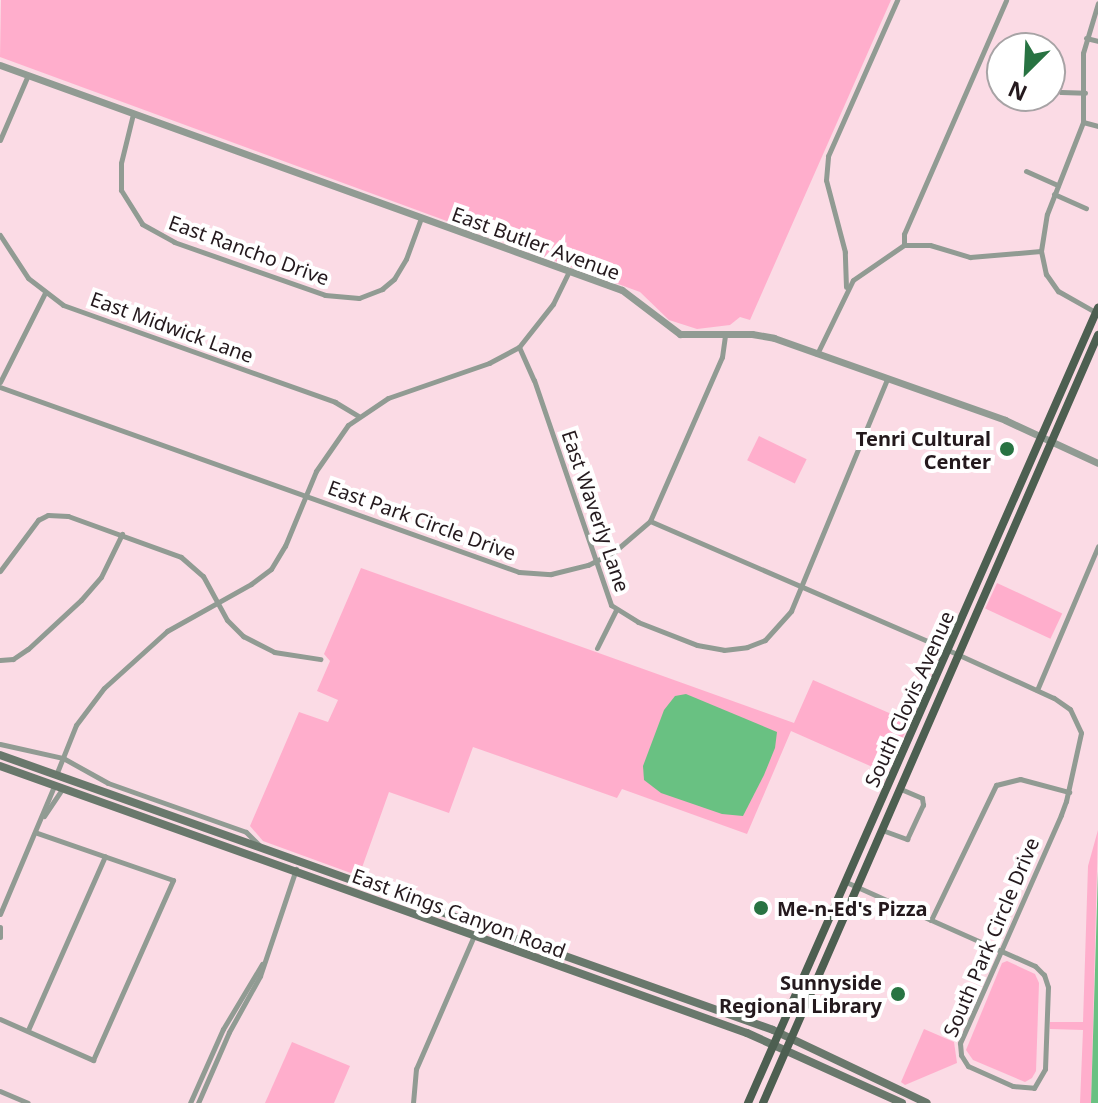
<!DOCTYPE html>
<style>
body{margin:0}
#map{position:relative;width:1098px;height:1103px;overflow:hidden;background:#fbdbe5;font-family:"Noto Sans",sans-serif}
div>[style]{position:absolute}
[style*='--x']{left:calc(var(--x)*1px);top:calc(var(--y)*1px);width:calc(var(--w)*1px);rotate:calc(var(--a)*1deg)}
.green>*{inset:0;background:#ffaecc;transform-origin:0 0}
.water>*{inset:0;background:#69c182}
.minor>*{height:5px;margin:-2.5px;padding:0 2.5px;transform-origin:2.5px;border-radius:2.5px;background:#919b93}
.tertiary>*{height:7px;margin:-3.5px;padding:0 3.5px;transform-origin:3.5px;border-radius:3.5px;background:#919b93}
.secondary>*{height:8px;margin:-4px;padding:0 4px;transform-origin:4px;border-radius:4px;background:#69786c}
.primary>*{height:8px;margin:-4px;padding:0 4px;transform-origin:4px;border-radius:4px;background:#4d5f51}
.dots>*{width:22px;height:22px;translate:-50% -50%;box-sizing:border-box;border:4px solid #fff;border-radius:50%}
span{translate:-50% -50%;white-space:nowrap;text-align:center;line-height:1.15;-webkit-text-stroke:8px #fff;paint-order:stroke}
.street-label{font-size:20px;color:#24191d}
.poi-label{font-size:20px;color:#24191d;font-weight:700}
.right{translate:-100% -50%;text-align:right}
.left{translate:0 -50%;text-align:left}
.north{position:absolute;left:986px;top:32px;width:80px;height:80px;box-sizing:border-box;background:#fff;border:2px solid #a7a3a5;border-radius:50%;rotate:204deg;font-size:22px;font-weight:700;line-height:32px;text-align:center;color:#24191d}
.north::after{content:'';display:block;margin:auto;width:28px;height:36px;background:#287342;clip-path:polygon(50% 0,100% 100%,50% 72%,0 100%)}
</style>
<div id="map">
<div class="green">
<div style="clip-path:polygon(1px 0,891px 0,750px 320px,740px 317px,730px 325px,697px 329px,669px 320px,640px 292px,0 57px)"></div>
<div style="left:759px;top:436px;width:53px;height:27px;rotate:26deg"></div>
<div style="clip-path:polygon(361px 568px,794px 723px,813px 680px,910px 722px,886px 773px,791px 731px,747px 834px,622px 789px,617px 798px,473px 747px,449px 813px,389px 792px,359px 876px,263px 841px,250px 826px,299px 712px,328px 722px,338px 700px,317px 691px,330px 661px,324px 654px)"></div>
<div style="left:997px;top:583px;width:72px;height:28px;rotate:25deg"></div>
<div style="clip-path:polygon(1098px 830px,1091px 1103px,1080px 1103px,1083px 1030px,1050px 1029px,1050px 1022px,1083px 1022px,1088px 866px)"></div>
<div style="clip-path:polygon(1007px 961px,1035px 974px,1039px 983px,1036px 1071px,1032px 1078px,1025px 1082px,973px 1060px,966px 1050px,1002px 963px)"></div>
<div style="clip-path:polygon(924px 1029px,954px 1042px,957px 1063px,905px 1085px,901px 1082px)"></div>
<div style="clip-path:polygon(292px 1042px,350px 1066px,334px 1103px,265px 1103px)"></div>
</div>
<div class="water">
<div style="clip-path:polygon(686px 694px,777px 732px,775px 748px,764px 775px,743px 816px,722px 814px,661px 793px,644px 780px,643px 766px,664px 710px,675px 696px)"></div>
<div style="clip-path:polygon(1098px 870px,1098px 1103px,1091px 1103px,1098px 871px)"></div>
</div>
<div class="minor">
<div style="--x:1086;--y:38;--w:12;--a:14"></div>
<div style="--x:1061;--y:92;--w:24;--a:2"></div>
<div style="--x:133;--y:114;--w:50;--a:103.8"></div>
<div style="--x:121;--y:163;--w:27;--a:90"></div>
<div style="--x:121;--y:190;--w:40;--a:58"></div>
<div style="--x:142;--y:224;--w:37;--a:29"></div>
<div style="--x:174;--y:242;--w:160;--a:19.3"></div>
<div style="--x:325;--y:295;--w:34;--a:5"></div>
<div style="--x:359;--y:298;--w:25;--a:-21"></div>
<div style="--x:382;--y:289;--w:16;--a:-40"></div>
<div style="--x:394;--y:279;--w:23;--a:-59"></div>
<div style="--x:406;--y:259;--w:44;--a:-69.9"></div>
<div style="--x:1083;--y:122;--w:16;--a:15"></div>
<div style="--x:0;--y:140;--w:71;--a:-66.7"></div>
<div style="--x:1026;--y:171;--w:35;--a:24"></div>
<div style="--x:1054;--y:194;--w:35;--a:24"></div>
<div style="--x:0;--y:235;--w:51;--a:56.9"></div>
<div style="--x:28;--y:278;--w:44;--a:37.6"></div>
<div style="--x:63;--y:305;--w:289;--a:19.6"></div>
<div style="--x:335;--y:402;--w:27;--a:31"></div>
<div style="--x:904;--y:245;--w:11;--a:-90"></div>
<div style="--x:904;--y:234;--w:255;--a:-66.4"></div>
<div style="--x:1041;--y:251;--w:37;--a:-81"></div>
<div style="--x:1047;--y:214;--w:99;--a:-68.6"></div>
<div style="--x:1083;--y:122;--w:69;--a:-90"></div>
<div style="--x:1083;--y:53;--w:52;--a:-73.3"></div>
<div style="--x:846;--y:287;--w:35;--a:-92"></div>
<div style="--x:845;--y:252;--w:74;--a:-104.8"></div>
<div style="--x:826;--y:180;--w:24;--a:-85"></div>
<div style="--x:828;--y:156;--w:171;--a:-66.1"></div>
<div style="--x:519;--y:347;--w:36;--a:66"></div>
<div style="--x:534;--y:380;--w:238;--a:71.1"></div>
<div style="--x:611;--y:605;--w:32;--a:32"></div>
<div style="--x:638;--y:622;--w:63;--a:21.3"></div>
<div style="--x:697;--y:645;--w:27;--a:10"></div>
<div style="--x:724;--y:650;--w:23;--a:-7"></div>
<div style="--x:747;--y:647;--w:19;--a:-21"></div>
<div style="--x:765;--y:640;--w:39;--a:-48"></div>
<div style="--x:791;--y:611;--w:251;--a:-67.5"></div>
<div style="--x:817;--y:354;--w:82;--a:-64.1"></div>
<div style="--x:853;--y:280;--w:62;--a:-34.5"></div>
<div style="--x:904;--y:245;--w:26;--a:0"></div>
<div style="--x:930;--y:245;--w:42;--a:16.7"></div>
<div style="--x:970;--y:257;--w:71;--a:-4.8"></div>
<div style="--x:1041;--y:251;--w:24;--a:78"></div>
<div style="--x:1046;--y:274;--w:21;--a:55"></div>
<div style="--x:1058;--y:291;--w:45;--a:29.4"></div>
<div style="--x:0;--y:382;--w:100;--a:-63.2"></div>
<div style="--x:0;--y:387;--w:551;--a:19.62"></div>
<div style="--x:519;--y:572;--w:32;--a:4"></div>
<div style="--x:551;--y:574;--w:38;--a:-14"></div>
<div style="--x:588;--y:565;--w:30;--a:-27"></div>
<div style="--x:615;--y:551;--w:46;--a:-40.6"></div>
<div style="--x:650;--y:521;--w:325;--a:23.4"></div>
<div style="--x:948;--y:650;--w:116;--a:24.4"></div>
<div style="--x:1054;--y:698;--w:19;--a:35"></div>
<div style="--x:1070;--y:709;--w:26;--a:65"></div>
<div style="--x:1081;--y:733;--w:70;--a:102.4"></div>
<div style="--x:1066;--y:801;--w:15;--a:110"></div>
<div style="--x:1061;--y:815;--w:149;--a:113.8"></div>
<div style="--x:1001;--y:951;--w:101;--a:114"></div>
<div style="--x:960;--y:1043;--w:12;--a:85"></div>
<div style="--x:961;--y:1055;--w:13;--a:58"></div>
<div style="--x:968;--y:1066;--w:49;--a:24"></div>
<div style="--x:1013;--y:1086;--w:21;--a:5"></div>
<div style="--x:1034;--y:1088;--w:22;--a:-60"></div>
<div style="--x:1045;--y:1069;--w:82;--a:-87.9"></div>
<div style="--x:1048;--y:987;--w:13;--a:-108"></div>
<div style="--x:1044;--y:975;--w:13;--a:-135"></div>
<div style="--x:1035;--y:966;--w:37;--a:-156"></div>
<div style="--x:1001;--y:951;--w:77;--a:-156.1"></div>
<div style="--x:931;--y:920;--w:93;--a:-155.9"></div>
<div style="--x:650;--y:521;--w:179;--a:-66.3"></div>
<div style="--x:722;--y:357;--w:21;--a:-82"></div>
<div style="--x:0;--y:571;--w:64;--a:-53.3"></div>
<div style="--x:38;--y:520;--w:11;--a:-27"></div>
<div style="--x:48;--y:515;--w:20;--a:3"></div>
<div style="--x:68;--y:516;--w:120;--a:19.9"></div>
<div style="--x:181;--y:557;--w:29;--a:41"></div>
<div style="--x:203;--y:576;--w:50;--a:61.4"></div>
<div style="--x:227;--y:620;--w:23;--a:45"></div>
<div style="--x:243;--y:636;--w:35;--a:27"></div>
<div style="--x:274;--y:652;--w:47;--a:8.7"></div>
<div style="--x:597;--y:648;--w:42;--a:-63.4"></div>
<div style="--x:0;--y:660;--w:13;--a:-4"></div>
<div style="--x:13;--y:659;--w:18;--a:-34"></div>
<div style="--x:28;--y:649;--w:72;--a:-42.8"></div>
<div style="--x:81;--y:600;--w:30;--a:-49"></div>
<div style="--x:101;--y:577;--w:48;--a:-64"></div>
<div style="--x:1037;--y:690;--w:156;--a:-67"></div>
<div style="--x:0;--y:744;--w:65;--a:12.5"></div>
<div style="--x:63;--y:758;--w:51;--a:29.1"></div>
<div style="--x:108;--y:783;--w:146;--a:19.5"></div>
<div style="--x:246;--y:832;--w:20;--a:45"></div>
<div style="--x:56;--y:775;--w:54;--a:-68.2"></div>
<div style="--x:76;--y:725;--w:46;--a:-52.9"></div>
<div style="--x:104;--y:688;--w:85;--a:-42.1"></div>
<div style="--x:167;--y:631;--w:96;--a:-29.2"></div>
<div style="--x:251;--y:584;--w:25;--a:-37"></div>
<div style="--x:271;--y:569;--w:27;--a:-59"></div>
<div style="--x:285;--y:546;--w:81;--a:-67.5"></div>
<div style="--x:316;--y:471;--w:56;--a:-55.2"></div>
<div style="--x:348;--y:425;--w:48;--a:-34"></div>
<div style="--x:388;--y:398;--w:107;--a:-19.1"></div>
<div style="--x:489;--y:363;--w:34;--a:-28"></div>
<div style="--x:519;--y:347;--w:55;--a:-51.7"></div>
<div style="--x:553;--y:304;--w:37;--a:-64"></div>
<div style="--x:44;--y:816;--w:32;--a:-56"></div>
<div style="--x:882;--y:830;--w:27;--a:20"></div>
<div style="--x:907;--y:839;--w:38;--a:-65"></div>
<div style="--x:923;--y:805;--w:7;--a:-98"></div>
<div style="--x:922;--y:798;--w:25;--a:-157"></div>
<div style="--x:0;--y:914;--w:139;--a:-67.1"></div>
<div style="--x:931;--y:920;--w:150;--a:-64.3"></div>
<div style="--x:996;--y:785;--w:25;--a:-14"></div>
<div style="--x:1020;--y:779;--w:51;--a:14.9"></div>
<div style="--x:0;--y:927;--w:10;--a:90"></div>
<div style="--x:0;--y:1019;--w:102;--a:23.8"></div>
<div style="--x:93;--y:1060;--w:197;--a:-66"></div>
<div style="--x:173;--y:880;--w:144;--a:-160.9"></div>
<div style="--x:28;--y:1030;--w:190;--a:-66.1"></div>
<div style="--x:0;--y:1091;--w:30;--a:23"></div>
<div style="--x:190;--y:1103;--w:81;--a:-66"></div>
<div style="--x:223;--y:1029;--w:76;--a:-59"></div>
<div style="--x:198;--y:1103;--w:77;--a:-66.4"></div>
<div style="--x:229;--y:1032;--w:64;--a:-61"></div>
<div style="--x:260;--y:976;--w:113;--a:-71.4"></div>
<div style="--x:413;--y:1103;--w:34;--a:-85"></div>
<div style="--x:416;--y:1069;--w:148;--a:-66.5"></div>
</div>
<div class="tertiary">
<div style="--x:0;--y:65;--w:661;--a:19.89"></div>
<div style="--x:622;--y:290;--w:73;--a:37.2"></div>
<div style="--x:680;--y:334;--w:72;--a:0"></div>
<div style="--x:752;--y:334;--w:22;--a:10"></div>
<div style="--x:774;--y:338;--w:245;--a:19.5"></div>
<div style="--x:1005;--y:420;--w:102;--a:24.8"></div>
</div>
<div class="secondary">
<div style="--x:0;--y:755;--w:820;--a:19.58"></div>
<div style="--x:773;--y:1030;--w:170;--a:25.4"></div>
<div style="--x:0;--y:766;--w:793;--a:19.67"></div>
<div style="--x:747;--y:1033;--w:170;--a:24.3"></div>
</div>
<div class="primary">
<div style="--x:748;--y:1103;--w:869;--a:-66.24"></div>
<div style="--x:763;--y:1103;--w:838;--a:-66.43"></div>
</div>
<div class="dots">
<div style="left:1007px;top:449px;background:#287342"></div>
<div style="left:761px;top:908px;background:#287342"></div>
<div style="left:898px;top:994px;background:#287342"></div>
</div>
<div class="street-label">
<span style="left:536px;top:243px;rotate:20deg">East Butler Avenue</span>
<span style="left:249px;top:250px;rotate:20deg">East Rancho Drive</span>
<span style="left:172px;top:327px;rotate:20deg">East Midwick Lane</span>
<span style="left:596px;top:511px;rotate:71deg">East Waverly Lane</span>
<span style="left:422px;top:520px;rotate:20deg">East Park Circle Drive</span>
<span style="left:909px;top:699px;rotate:-66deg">South Clovis Avenue</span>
<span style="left:459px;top:913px;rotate:20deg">East Kings Canyon Road</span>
<span style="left:991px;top:937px;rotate:-67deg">South Park Circle Drive</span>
</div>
<div class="poi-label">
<span class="right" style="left:991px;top:450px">Tenri Cultural<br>Center</span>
<span class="left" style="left:777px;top:908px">Me-n-Ed's Pizza</span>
<span class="right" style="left:882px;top:994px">Sunnyside<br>Regional Library</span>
</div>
<div class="north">N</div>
</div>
